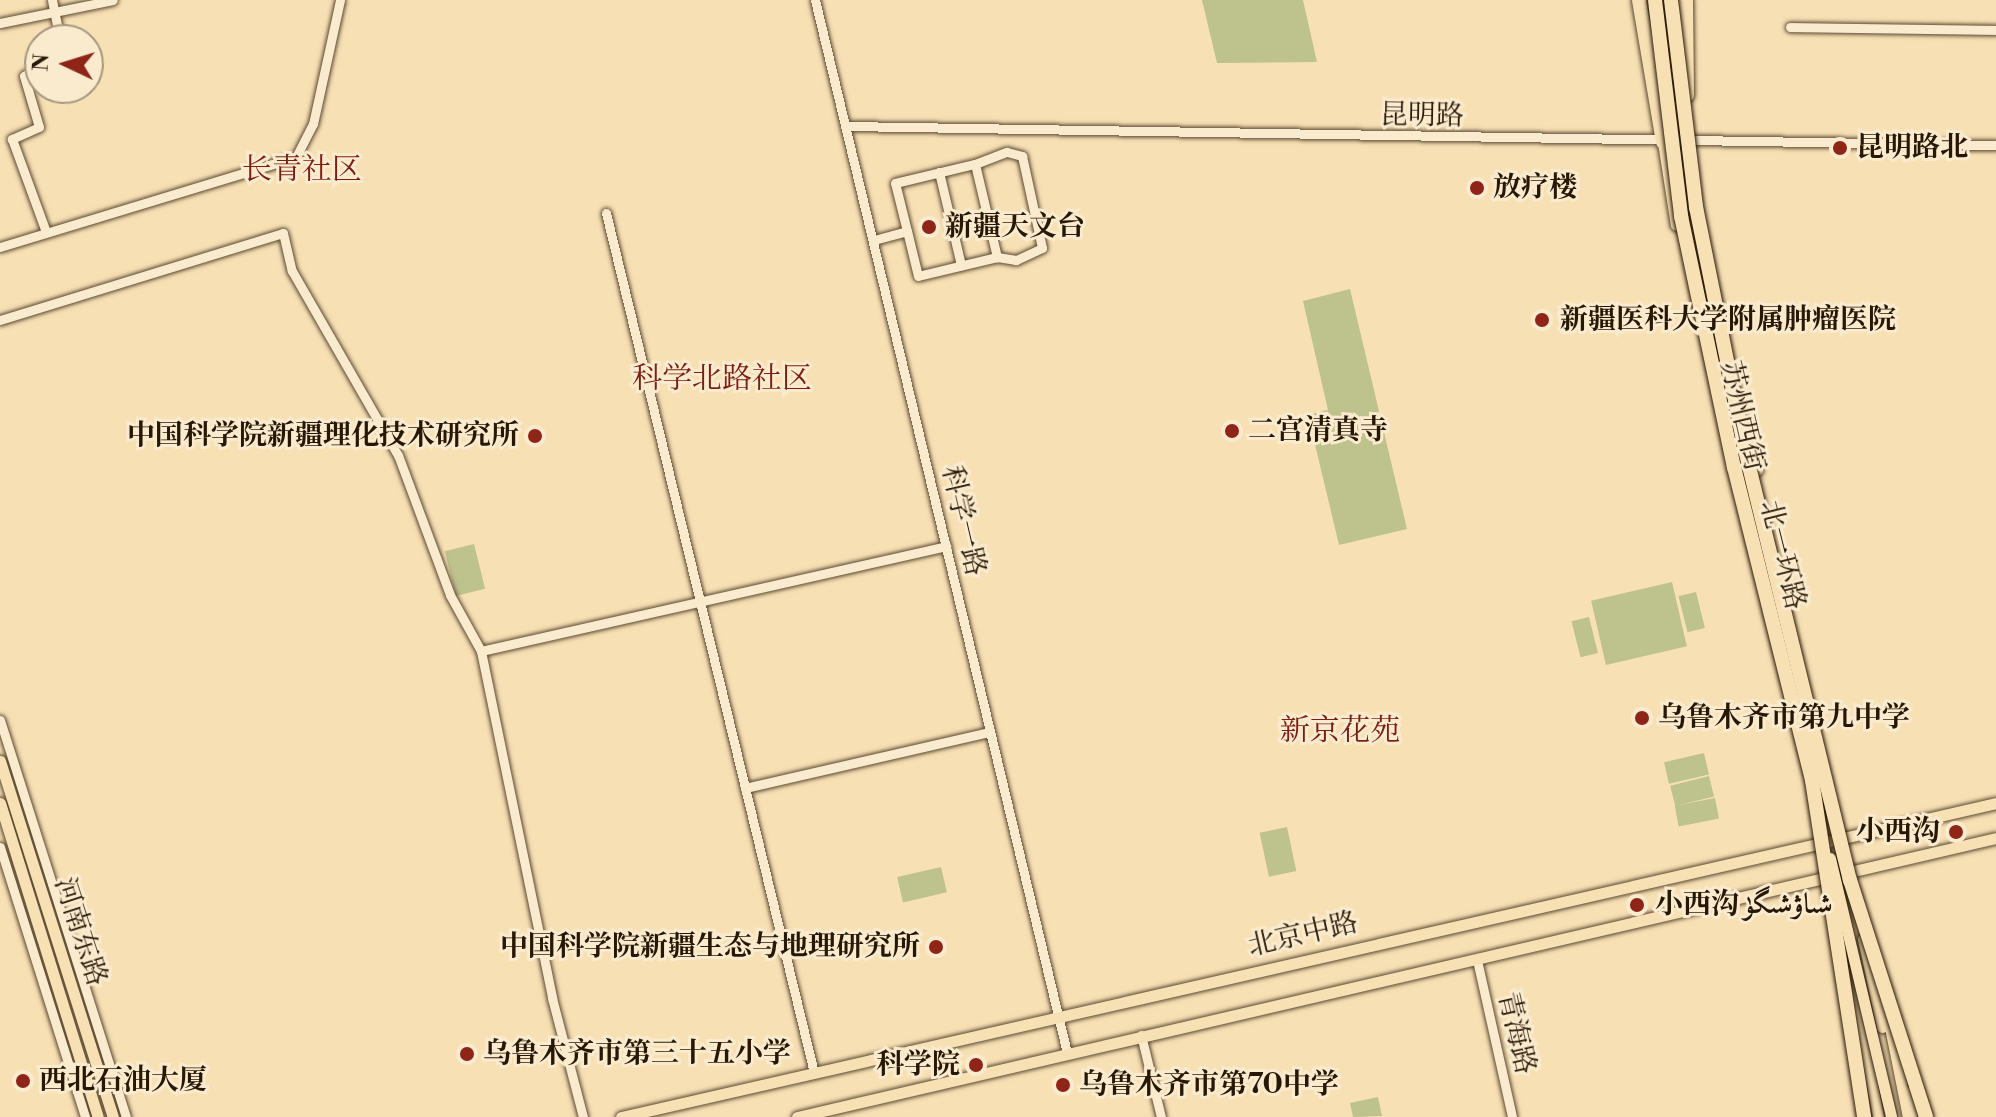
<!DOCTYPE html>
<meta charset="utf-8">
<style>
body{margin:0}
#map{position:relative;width:1996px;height:1117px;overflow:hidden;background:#f8e0b5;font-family:"Libre Bodoni",Amiri,"Noto Serif SC",serif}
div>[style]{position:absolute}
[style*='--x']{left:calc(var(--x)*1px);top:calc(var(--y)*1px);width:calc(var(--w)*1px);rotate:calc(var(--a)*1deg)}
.green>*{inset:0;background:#bec28d;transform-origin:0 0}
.roads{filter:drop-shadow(0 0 2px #5b4a31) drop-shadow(0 0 2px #5b4a31)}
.minor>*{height:9px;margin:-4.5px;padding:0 4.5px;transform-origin:4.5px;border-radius:4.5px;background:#faebcf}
.major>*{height:11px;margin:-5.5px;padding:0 5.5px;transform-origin:5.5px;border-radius:5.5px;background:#f8e0b5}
.highway>*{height:14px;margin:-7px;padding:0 7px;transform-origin:7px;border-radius:7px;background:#f8e0b5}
.bridges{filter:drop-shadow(0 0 2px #271805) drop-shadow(0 0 2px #271805)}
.major-bridge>*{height:11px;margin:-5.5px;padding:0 5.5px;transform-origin:5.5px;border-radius:5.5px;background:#f8e0b5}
.highway-bridge>*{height:14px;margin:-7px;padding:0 7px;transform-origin:7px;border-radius:7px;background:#f8e0b5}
.dots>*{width:22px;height:22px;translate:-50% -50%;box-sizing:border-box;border:4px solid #faebcf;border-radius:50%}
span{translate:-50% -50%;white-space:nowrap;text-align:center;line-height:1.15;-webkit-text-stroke:6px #faebcf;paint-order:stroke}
.street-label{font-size:28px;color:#271805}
.poi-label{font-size:28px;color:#271805;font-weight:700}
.left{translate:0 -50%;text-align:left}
.right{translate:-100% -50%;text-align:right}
.neighbourhood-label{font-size:30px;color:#7a1f14}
.north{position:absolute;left:24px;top:24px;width:80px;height:80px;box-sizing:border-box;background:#faebcf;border:2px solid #a6977e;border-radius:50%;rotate:274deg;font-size:22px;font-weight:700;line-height:32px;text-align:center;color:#271805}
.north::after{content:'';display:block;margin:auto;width:28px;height:36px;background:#8f2418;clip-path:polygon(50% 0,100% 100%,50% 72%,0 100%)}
</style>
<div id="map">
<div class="green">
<div style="clip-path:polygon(1202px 0,1303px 0,1317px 62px,1217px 63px)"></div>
<div style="clip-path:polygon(1350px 289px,1407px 529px,1339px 545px,1308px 415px,1328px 410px,1303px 301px)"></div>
<div style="left:474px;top:544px;width:46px;height:30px;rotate:76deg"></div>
<div style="left:1672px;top:582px;width:66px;height:83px;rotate:77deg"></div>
<div style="left:1696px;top:592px;width:37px;height:18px;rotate:76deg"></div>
<div style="left:1589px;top:617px;width:37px;height:18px;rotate:76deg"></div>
<div style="left:1704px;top:753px;width:22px;height:41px;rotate:77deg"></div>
<div style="left:1709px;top:776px;width:21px;height:40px;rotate:76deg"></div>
<div style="left:1715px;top:798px;width:21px;height:41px;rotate:79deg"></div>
<div style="left:1287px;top:827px;width:45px;height:28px;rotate:78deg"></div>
<div style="left:941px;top:867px;width:26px;height:45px;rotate:77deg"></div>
<div style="clip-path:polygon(1378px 1097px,1382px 1116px,1353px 1117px,1350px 1103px)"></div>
</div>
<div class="roads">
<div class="minor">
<div style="--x:52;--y:0;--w:41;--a:78.7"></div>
<div style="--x:815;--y:0;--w:1083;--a:76.54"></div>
<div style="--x:0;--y:23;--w:115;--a:-11.5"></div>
<div style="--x:1790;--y:27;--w:206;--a:0.8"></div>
<div style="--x:40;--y:67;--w:18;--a:151"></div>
<div style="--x:24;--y:76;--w:53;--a:73.6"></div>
<div style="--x:39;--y:127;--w:30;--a:156"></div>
<div style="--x:12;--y:139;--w:99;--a:69.9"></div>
<div style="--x:847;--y:126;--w:1149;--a:0.95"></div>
<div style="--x:975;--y:164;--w:34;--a:-21"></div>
<div style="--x:1007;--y:152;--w:16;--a:15"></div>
<div style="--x:1022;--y:156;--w:94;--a:77.7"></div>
<div style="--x:1042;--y:248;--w:29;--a:155"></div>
<div style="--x:1016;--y:260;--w:19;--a:-171"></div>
<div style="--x:939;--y:172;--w:96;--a:76.7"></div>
<div style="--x:606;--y:213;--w:885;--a:76.4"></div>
<div style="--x:874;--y:240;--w:34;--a:-15"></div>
<div style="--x:907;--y:231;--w:49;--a:-104"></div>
<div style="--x:895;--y:183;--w:82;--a:-13.4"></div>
<div style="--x:975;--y:164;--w:96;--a:76.7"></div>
<div style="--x:997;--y:257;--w:81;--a:166.5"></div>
<div style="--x:918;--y:276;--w:46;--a:-103.7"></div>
<div style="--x:0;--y:247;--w:309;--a:-16.9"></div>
<div style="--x:296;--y:157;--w:37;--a:-63"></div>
<div style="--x:313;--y:124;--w:127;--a:-77.7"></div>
<div style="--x:0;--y:320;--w:296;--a:-17.1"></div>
<div style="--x:283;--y:233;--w:39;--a:77"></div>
<div style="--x:292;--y:271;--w:212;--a:60.1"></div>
<div style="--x:398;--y:455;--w:149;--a:69.6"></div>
<div style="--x:450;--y:595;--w:64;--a:61"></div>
<div style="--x:481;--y:651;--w:354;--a:78.4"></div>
<div style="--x:552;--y:998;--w:123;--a:75.4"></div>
<div style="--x:481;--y:651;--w:477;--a:-12.7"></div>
<div style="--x:0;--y:720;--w:417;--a:72.4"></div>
<div style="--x:745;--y:788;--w:251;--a:-12.9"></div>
<div style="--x:0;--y:847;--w:283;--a:72.5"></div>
<div style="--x:1477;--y:960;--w:161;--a:77.4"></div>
<div style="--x:1141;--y:1035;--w:84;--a:76.3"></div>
</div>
<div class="major">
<div style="--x:1662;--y:136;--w:90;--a:81.1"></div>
<div style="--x:1746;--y:421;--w:50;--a:77.3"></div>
<div style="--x:0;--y:761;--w:374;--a:72.4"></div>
<div style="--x:0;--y:803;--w:329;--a:72.7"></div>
<div style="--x:1863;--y:939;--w:90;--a:77.8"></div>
<div style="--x:1851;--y:971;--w:148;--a:79.5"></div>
<div style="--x:1887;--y:1012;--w:107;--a:78.7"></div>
<div style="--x:1911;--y:1091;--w:27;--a:75"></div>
<div style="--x:621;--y:1117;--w:1410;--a:-12.86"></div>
<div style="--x:797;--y:1117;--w:1231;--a:-13.1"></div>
</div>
<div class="highway">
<div style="--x:1639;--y:0;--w:144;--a:80.4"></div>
<div style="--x:1686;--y:0;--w:95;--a:89.4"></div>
</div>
</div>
<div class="bridges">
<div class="major-bridge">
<div style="--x:1830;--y:858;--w:266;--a:76.7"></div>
</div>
<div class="highway-bridge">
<div style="--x:1655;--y:0;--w:218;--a:83.1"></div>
<div style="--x:1681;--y:216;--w:257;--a:78.1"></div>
<div style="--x:1734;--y:467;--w:323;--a:76"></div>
<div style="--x:1812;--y:780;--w:341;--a:81.2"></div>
<div style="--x:1671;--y:0;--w:209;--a:83.1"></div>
<div style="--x:1696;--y:207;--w:248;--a:78.6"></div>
<div style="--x:1745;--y:450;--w:443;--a:76.3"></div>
<div style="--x:1850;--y:880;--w:249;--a:72.2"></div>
</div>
</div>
<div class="dots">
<div style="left:1840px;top:148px;background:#8f2418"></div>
<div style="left:1477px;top:188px;background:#8f2418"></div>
<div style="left:929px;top:227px;background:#8f2418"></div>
<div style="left:1542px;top:320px;background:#8f2418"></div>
<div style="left:1232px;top:431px;background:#8f2418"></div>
<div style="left:535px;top:436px;background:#8f2418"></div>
<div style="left:1642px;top:718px;background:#8f2418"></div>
<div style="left:1956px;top:832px;background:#8f2418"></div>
<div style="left:1637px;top:905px;background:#8f2418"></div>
<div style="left:936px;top:947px;background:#8f2418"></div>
<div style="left:467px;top:1054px;background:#8f2418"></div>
<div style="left:976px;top:1065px;background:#8f2418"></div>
<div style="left:23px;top:1081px;background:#8f2418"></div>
<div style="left:1063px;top:1085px;background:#8f2418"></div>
</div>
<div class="street-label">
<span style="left:1422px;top:116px;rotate:1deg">昆明路</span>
<span style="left:1742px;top:416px;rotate:77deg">苏州西街</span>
<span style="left:963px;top:521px;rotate:77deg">科学一路</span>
<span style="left:1782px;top:555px;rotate:76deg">北一环路</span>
<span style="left:80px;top:932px;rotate:72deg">河南东路</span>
<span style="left:1303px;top:935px;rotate:-13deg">北京中路</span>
<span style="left:1516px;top:1033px;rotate:77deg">青海路</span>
</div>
<div class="poi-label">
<span class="left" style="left:1856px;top:148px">昆明路北</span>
<span class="left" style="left:1493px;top:188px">放疗楼</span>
<span class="left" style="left:945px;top:227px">新疆天文台</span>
<span class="left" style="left:1560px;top:320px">新疆医科大学附属肿瘤医院</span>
<span class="left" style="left:1248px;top:431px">二宫清真寺</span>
<span class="right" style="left:519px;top:436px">中国科学院新疆理化技术研究所</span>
<span class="left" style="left:1658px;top:718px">乌鲁木齐市第九中学</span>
<span class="right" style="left:1940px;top:832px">小西沟</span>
<span class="left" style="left:1655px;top:905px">小西沟 شىاۋشىگۈ</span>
<span class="right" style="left:920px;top:947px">中国科学院新疆生态与地理研究所</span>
<span class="left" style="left:483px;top:1054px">乌鲁木齐市第三十五小学</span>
<span class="right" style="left:960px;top:1065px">科学院</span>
<span class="left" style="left:39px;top:1081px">西北石油大厦</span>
<span class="left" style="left:1079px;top:1085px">乌鲁木齐市第70中学</span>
</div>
<div class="neighbourhood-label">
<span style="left:302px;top:170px">长青社区</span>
<span style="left:722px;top:379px">科学北路社区</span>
<span style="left:1340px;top:731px">新京花苑</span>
</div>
<div class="north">N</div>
</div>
